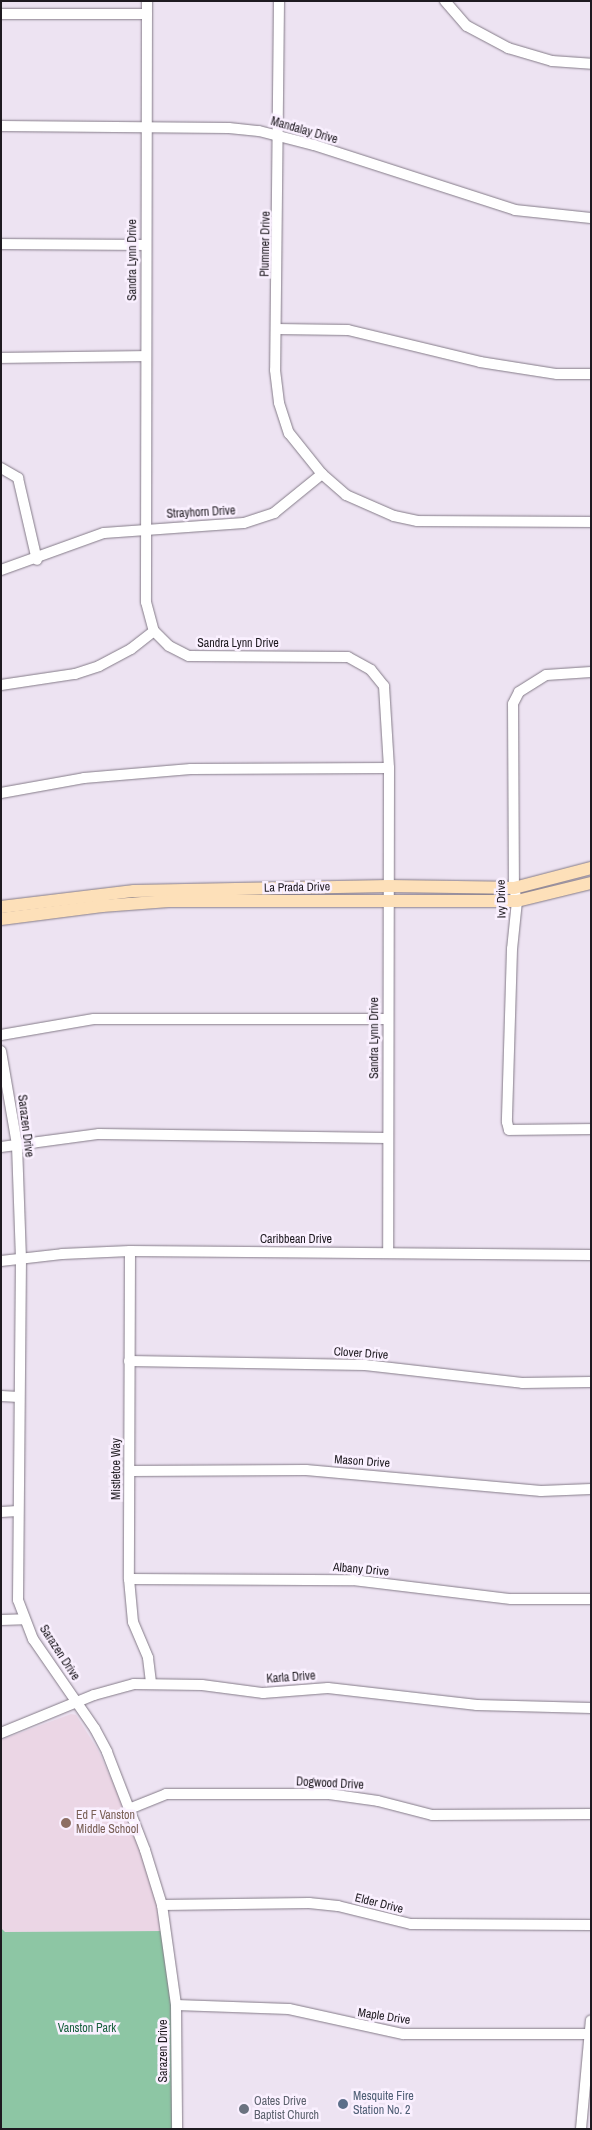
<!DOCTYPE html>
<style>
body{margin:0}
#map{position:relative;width:592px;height:2130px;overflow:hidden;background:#ede3f2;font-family:"Archivo Narrow",sans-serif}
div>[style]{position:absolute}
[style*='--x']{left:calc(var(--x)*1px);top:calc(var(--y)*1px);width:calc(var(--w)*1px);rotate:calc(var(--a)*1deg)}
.education>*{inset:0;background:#ebd6e5}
.green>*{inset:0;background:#8dc6a4}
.roads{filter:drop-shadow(0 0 1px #847b88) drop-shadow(0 0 1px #847b88)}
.minor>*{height:10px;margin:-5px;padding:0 5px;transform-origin:5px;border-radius:5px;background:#fff}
.major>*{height:12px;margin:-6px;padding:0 6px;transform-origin:6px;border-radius:6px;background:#fde0b9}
.dots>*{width:14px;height:14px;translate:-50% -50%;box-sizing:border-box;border:2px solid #faf0ff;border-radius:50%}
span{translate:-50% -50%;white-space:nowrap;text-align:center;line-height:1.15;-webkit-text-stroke:5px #faf0ff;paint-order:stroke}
.street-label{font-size:12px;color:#1e1a20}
.education-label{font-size:12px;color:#785e54}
.left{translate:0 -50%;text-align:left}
.park-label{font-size:12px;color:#19603e}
.service-label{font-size:12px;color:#4e5e75}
.worship-label{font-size:12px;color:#5b616d}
.frame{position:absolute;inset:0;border:2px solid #1e1a20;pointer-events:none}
</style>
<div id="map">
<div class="education">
<div style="clip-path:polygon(71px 1714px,76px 1715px,98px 1750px,113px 1783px,146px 1863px,164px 1931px,5px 1932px,1px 1928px,1px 1740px)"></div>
</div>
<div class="green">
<div style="clip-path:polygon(1px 1928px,5px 1932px,164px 1931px,173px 2022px,173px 2129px,1px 2129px)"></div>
</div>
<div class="roads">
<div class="minor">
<div style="--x:147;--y:1;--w:601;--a:90.1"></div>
<div style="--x:146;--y:602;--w:30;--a:75"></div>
<div style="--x:154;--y:631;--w:21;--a:45"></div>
<div style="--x:169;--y:646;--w:22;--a:27"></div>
<div style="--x:189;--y:656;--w:159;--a:0.4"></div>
<div style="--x:348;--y:657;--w:26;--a:29"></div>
<div style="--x:371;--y:670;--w:21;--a:51"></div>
<div style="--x:384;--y:686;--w:82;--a:86.5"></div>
<div style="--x:389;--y:768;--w:484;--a:90.1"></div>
<div style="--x:279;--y:1;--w:369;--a:90.6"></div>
<div style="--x:275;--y:370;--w:33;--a:83"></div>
<div style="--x:279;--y:403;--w:32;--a:72"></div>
<div style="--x:289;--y:433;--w:53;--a:51.2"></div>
<div style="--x:322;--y:474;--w:32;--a:41"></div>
<div style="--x:346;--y:495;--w:52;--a:23.6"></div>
<div style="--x:394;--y:516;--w:24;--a:12"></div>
<div style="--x:417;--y:521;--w:174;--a:0.3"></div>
<div style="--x:445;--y:1;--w:33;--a:49"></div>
<div style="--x:467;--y:26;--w:47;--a:28.2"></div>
<div style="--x:508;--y:48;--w:46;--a:16.5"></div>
<div style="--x:552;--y:61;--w:39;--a:4"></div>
<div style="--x:1;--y:14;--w:146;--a:0"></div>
<div style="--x:1;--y:126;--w:228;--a:0.5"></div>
<div style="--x:229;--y:128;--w:30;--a:6"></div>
<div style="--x:259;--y:131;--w:57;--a:14.3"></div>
<div style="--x:314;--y:145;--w:211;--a:17.9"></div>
<div style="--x:515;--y:210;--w:76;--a:6"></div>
<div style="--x:1;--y:244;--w:144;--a:0.4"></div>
<div style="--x:276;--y:329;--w:72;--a:0.8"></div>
<div style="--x:348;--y:330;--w:136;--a:13.6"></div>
<div style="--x:480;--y:362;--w:78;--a:8.9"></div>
<div style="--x:557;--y:374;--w:34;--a:0"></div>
<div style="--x:1;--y:358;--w:145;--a:-0.8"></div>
<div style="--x:1;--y:468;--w:20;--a:30"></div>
<div style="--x:18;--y:478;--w:84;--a:77"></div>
<div style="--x:1;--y:570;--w:109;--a:-19.8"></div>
<div style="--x:104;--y:533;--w:140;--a:-4.1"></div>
<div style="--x:244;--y:523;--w:32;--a:-18"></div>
<div style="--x:274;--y:513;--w:62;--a:-39.1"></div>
<div style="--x:591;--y:672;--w:45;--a:176.2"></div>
<div style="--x:546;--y:675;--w:32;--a:148"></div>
<div style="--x:519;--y:692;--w:13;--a:117"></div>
<div style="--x:513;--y:704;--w:184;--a:89.7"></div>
<div style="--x:514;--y:888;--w:13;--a:77"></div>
<div style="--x:517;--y:901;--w:48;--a:95.9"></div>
<div style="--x:512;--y:949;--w:173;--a:91.7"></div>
<div style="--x:507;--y:1122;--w:8;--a:76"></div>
<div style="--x:509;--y:1130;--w:82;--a:-0.7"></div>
<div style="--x:1;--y:685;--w:75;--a:-8.5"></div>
<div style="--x:75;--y:674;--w:25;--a:-18"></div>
<div style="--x:99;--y:666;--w:36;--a:-28"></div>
<div style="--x:131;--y:649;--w:29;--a:-38"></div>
<div style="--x:1;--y:793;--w:84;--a:-10.2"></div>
<div style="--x:84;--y:778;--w:107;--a:-4.8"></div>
<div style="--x:191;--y:769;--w:198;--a:-0.3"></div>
<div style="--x:1;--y:1035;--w:94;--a:-9.8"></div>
<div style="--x:94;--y:1019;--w:294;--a:0"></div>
<div style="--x:1;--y:1051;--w:95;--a:80.3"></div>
<div style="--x:17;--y:1145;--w:112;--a:88"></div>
<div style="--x:21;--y:1257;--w:343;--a:90.5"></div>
<div style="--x:18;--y:1600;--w:42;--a:69"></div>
<div style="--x:33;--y:1639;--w:109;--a:55.4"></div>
<div style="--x:95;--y:1729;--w:26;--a:62"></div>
<div style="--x:107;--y:1752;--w:105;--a:68.8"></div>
<div style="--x:145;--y:1850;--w:58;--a:72.8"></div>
<div style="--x:162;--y:1905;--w:101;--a:82"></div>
<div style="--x:176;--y:2005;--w:124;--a:89.5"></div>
<div style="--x:1;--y:1147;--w:99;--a:-7.6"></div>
<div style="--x:99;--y:1134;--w:288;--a:0.8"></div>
<div style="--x:130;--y:1251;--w:328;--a:90.2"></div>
<div style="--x:129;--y:1579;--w:43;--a:84.7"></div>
<div style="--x:133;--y:1622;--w:39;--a:67"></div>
<div style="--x:148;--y:1658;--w:25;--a:83"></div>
<div style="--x:1;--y:1261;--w:61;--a:-6.5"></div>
<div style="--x:62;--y:1254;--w:68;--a:-2.5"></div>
<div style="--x:130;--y:1251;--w:461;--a:0.5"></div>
<div style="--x:129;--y:1361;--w:236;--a:1"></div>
<div style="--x:365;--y:1365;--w:158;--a:6.5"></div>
<div style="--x:522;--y:1383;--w:69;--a:-0.8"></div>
<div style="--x:1;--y:1396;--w:18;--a:3"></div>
<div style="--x:130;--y:1471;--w:176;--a:-0.3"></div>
<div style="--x:306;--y:1470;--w:236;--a:5.1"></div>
<div style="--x:541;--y:1491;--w:50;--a:-2.3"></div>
<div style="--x:1;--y:1512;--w:17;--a:-3"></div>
<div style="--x:129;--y:1579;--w:224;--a:0.3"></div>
<div style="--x:353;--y:1580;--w:159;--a:6.9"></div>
<div style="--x:511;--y:1599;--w:80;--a:0"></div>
<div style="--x:1;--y:1620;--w:23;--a:-2"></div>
<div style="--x:1;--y:1733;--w:100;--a:-22.2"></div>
<div style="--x:94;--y:1695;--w:41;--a:-15.4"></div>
<div style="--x:134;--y:1684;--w:68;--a:0.8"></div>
<div style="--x:202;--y:1685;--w:62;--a:7.5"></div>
<div style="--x:263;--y:1693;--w:65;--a:-4.4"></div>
<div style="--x:328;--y:1688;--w:150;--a:6.5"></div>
<div style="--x:477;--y:1705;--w:114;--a:1.5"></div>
<div style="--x:129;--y:1809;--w:40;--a:-22"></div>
<div style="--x:166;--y:1794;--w:163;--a:0"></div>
<div style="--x:329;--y:1794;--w:49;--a:8.1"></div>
<div style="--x:378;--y:1801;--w:56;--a:14.5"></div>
<div style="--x:432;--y:1815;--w:159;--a:-0.4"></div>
<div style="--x:162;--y:1905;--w:147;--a:-0.8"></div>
<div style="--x:309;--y:1903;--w:29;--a:6"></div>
<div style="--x:338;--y:1906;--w:75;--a:13.9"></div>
<div style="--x:411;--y:1924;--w:180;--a:0.3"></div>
<div style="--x:176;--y:2005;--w:113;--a:2"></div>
<div style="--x:289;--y:2009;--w:117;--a:12.4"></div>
<div style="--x:403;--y:2034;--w:186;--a:0"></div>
<div style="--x:581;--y:2129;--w:109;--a:-84.8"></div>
</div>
<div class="major">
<div style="--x:1;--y:907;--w:134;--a:-6.9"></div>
<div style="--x:134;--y:891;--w:255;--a:-1.1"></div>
<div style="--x:389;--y:886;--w:125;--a:0.9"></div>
<div style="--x:514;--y:888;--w:80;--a:-14.6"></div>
<div style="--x:1;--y:919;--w:102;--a:-7.3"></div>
<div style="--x:102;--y:906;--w:67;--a:-4.3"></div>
<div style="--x:169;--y:901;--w:348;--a:0"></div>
<div style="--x:517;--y:901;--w:76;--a:-13.7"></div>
</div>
</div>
<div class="dots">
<div style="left:66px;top:1823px;background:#8d6e63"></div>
<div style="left:343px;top:2104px;background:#5c6f8a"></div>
<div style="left:244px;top:2109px;background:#6b7280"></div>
</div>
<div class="street-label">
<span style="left:304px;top:131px;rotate:16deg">Mandalay Drive</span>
<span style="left:266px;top:244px;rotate:-89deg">Plummer Drive</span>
<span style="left:133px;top:260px;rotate:-90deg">Sandra Lynn Drive</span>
<span style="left:201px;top:513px;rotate:-3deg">Strayhorn Drive</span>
<span style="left:238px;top:644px">Sandra Lynn Drive</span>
<span style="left:297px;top:888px;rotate:-1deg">La Prada Drive</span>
<span style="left:502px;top:899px;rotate:-91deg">Ivy Drive</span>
<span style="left:375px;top:1038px;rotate:-90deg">Sandra Lynn Drive</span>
<span style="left:25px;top:1126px;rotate:83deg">Sarazen Drive</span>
<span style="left:296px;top:1240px">Caribbean Drive</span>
<span style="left:361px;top:1354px;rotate:4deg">Clover Drive</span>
<span style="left:362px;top:1462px;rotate:4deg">Mason Drive</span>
<span style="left:117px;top:1469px;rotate:-90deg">Mistletoe Way</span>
<span style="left:361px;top:1570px;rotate:5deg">Albany Drive</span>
<span style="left:59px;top:1653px;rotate:57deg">Sarazen Drive</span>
<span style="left:291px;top:1678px;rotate:-4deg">Karla Drive</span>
<span style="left:330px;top:1784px;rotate:3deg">Dogwood Drive</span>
<span style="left:379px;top:1904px;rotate:14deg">Elder Drive</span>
<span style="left:384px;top:2017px;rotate:9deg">Maple Drive</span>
<span style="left:164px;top:2051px;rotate:-90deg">Sarazen Drive</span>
</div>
<div class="education-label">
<span class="left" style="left:76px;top:1823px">Ed F Vanston<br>Middle School</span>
</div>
<div class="park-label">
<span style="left:87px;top:2029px">Vanston Park</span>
</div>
<div class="service-label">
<span class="left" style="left:353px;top:2104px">Mesquite Fire<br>Station No. 2</span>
</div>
<div class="worship-label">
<span class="left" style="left:254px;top:2109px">Oates Drive<br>Baptist Church</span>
</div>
<div class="frame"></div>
</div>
